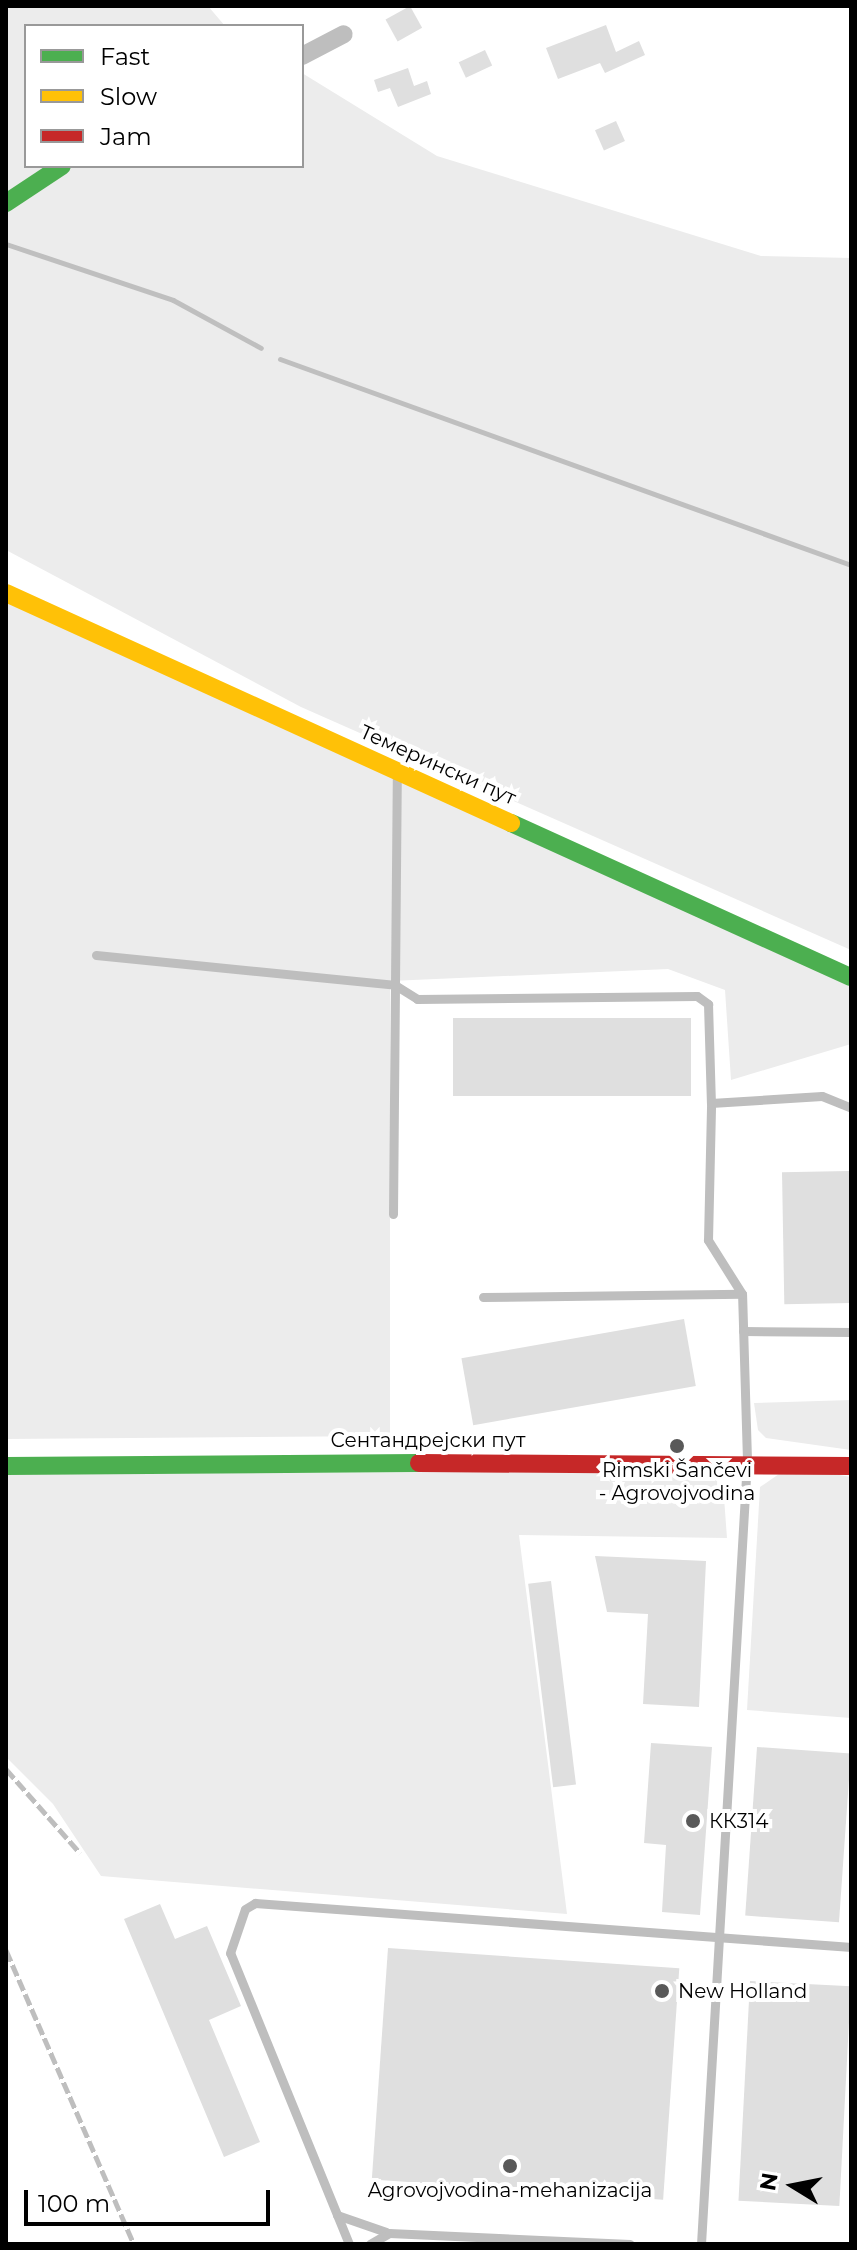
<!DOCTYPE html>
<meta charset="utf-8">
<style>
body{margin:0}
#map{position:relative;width:857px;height:2250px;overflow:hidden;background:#fff;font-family:Montserrat,sans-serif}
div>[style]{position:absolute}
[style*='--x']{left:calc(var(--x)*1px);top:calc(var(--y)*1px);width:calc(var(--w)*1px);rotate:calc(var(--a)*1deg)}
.green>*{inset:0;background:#ececec}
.stream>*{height:5px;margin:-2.5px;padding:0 2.5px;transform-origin:2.5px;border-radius:2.5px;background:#bfbfbf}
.building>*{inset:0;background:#dfdfdf;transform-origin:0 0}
.lane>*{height:9px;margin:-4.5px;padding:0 4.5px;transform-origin:4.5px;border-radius:4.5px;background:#bebebe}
.street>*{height:18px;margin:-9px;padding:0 9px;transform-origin:9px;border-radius:9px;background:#bebebe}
.fast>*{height:18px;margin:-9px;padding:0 9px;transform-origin:9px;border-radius:9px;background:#4caf50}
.slow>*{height:18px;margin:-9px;padding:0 9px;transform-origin:9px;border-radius:9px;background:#ffc107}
.jam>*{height:18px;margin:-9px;padding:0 9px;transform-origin:9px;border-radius:9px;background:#c62828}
.rail>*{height:5px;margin-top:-2.5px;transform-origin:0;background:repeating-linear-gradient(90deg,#bebebe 0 12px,transparent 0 16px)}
.dots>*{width:22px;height:22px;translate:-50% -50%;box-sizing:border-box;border:4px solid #fff;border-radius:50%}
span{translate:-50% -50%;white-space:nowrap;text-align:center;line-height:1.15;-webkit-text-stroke:8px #fff;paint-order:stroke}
.street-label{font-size:20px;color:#000}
.poi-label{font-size:20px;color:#000}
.left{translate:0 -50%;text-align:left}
.frame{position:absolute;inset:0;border:8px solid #000;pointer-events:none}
.legend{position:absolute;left:24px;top:24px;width:280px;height:144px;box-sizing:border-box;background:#fff;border:2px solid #999;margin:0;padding:10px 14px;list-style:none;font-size:24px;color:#000}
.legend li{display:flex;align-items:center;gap:16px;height:40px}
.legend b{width:40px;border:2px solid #999}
.north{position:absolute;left:753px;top:2146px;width:80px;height:80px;-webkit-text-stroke:6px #fff;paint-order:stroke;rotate:280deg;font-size:22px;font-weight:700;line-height:32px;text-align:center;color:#000}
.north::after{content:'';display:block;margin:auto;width:28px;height:36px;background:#000;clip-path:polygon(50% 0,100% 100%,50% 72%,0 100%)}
.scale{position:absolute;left:24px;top:2190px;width:246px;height:36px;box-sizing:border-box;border:4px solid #000;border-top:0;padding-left:10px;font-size:24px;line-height:28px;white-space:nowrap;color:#000;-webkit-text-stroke:6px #fff;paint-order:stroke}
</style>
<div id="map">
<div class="green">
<div style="clip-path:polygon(6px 6px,208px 6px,225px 26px,26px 26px,26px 166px,302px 166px,302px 73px,437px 156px,761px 256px,851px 258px,851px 950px,301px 707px,6px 550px)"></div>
<div style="clip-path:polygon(6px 592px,851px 974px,851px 1044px,731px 1080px,725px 990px,668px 969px,390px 981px,390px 1436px,6px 1439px)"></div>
<div style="clip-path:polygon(851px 1400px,851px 1450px,766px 1438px,758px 1430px,754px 1403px)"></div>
<div style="clip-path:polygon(699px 1471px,723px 1484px,727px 1538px,519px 1535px,567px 1914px,101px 1876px,53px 1804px,6px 1757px,6px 1474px)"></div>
<div style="clip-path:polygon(822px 1472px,851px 1477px,851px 1718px,747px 1710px,760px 1487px,779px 1474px)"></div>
</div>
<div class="stream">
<div style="--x:6;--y:244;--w:176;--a:18.5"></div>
<div style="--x:173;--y:300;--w:100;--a:28.6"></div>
<div style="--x:280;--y:359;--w:607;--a:19.84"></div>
</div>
<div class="building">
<div style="left:410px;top:6px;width:25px;height:28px;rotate:61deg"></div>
<div style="clip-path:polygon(606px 25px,616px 52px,639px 41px,645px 55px,605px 73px,600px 63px,558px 79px,546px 48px)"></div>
<div style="left:485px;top:50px;width:17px;height:29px;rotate:65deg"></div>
<div style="clip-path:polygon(408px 68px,414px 86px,427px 81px,431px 94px,398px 107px,390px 88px,378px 92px,374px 80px)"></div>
<div style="left:616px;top:121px;width:22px;height:23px;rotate:66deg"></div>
<div style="left:691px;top:1018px;width:78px;height:238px;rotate:90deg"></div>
<div style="left:849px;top:1171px;width:132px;height:67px;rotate:89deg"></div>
<div style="left:684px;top:1319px;width:68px;height:226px;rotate:80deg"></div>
<div style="clip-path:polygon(595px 1556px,706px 1561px,699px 1707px,643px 1704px,648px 1614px,607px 1612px)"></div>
<div style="left:551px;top:1581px;width:205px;height:23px;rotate:83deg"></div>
<div style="clip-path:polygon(651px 1743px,712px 1747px,700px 1915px,662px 1912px,666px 1845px,644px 1843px)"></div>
<div style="left:757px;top:1747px;width:94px;height:169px;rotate:4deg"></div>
<div style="clip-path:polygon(160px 1904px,175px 1939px,207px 1926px,241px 2006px,209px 2020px,260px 2142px,224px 2157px,124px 1919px)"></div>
<div style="left:388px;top:1948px;width:292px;height:232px;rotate:4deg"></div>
<div style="left:750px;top:1981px;width:101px;height:220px;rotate:3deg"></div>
</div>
<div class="lane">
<div style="--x:96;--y:955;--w:301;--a:5.7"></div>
<div style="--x:395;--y:985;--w:26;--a:32"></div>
<div style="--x:417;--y:999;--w:280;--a:-0.6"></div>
<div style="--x:697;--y:996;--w:14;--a:36"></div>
<div style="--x:708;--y:1004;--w:99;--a:88.3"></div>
<div style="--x:393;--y:1214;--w:440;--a:-89.5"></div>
<div style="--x:483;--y:1297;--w:259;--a:-0.7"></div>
<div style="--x:743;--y:1331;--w:108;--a:0.5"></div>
<div style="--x:337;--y:2215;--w:52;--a:19.1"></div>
<div style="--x:349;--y:2244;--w:314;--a:-112.2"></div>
<div style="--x:230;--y:1953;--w:46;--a:-71.2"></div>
<div style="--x:245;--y:1909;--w:12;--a:-31"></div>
<div style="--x:255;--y:1903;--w:598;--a:4.22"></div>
<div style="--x:370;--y:2244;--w:22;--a:-30"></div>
<div style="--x:389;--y:2233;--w:241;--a:2.6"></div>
<div style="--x:701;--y:2244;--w:785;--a:-86.64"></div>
<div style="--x:747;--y:1460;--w:166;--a:-91.7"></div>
<div style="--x:742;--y:1294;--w:64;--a:-122.2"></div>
<div style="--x:708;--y:1240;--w:137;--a:-88.7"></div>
<div style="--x:711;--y:1103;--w:111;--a:-3.6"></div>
<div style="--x:822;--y:1096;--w:31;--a:22"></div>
</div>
<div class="street">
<div style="--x:302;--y:56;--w:47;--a:-27.6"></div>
</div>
<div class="fast">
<div style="--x:6;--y:203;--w:67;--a:-33.5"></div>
<div style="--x:511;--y:823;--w:373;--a:24.4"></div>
<div style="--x:6;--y:1466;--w:413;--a:-0.4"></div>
</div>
<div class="slow">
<div style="--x:6;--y:593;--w:555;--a:24.49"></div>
</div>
<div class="jam">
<div style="--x:419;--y:1463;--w:432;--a:0.4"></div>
</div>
<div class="rail">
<div style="--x:6;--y:1769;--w:112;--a:48.6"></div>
<div style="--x:6;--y:1950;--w:321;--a:66.5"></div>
</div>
<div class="dots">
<div style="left:677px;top:1446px;background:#595959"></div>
<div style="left:693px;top:1821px;background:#595959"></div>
<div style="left:662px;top:1991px;background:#595959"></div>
<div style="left:510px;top:2166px;background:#595959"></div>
</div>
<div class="street-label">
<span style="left:438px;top:765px;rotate:24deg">Темерински пут</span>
<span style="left:428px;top:1440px">Сентандрејски пут</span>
</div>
<div class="poi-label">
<span style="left:677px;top:1482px">Rimski Šančevi<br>- Agrovojvodina</span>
<span class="left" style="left:709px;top:1821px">КК314</span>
<span class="left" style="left:678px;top:1991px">New Holland</span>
<span style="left:510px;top:2190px">Agrovojvodina-mehanizacija</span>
</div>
<div class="frame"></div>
<ul class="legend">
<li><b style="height:10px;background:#4caf50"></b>Fast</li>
<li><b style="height:10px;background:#ffc107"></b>Slow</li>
<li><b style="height:10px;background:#c62828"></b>Jam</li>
</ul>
<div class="north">N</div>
<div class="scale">100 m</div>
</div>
